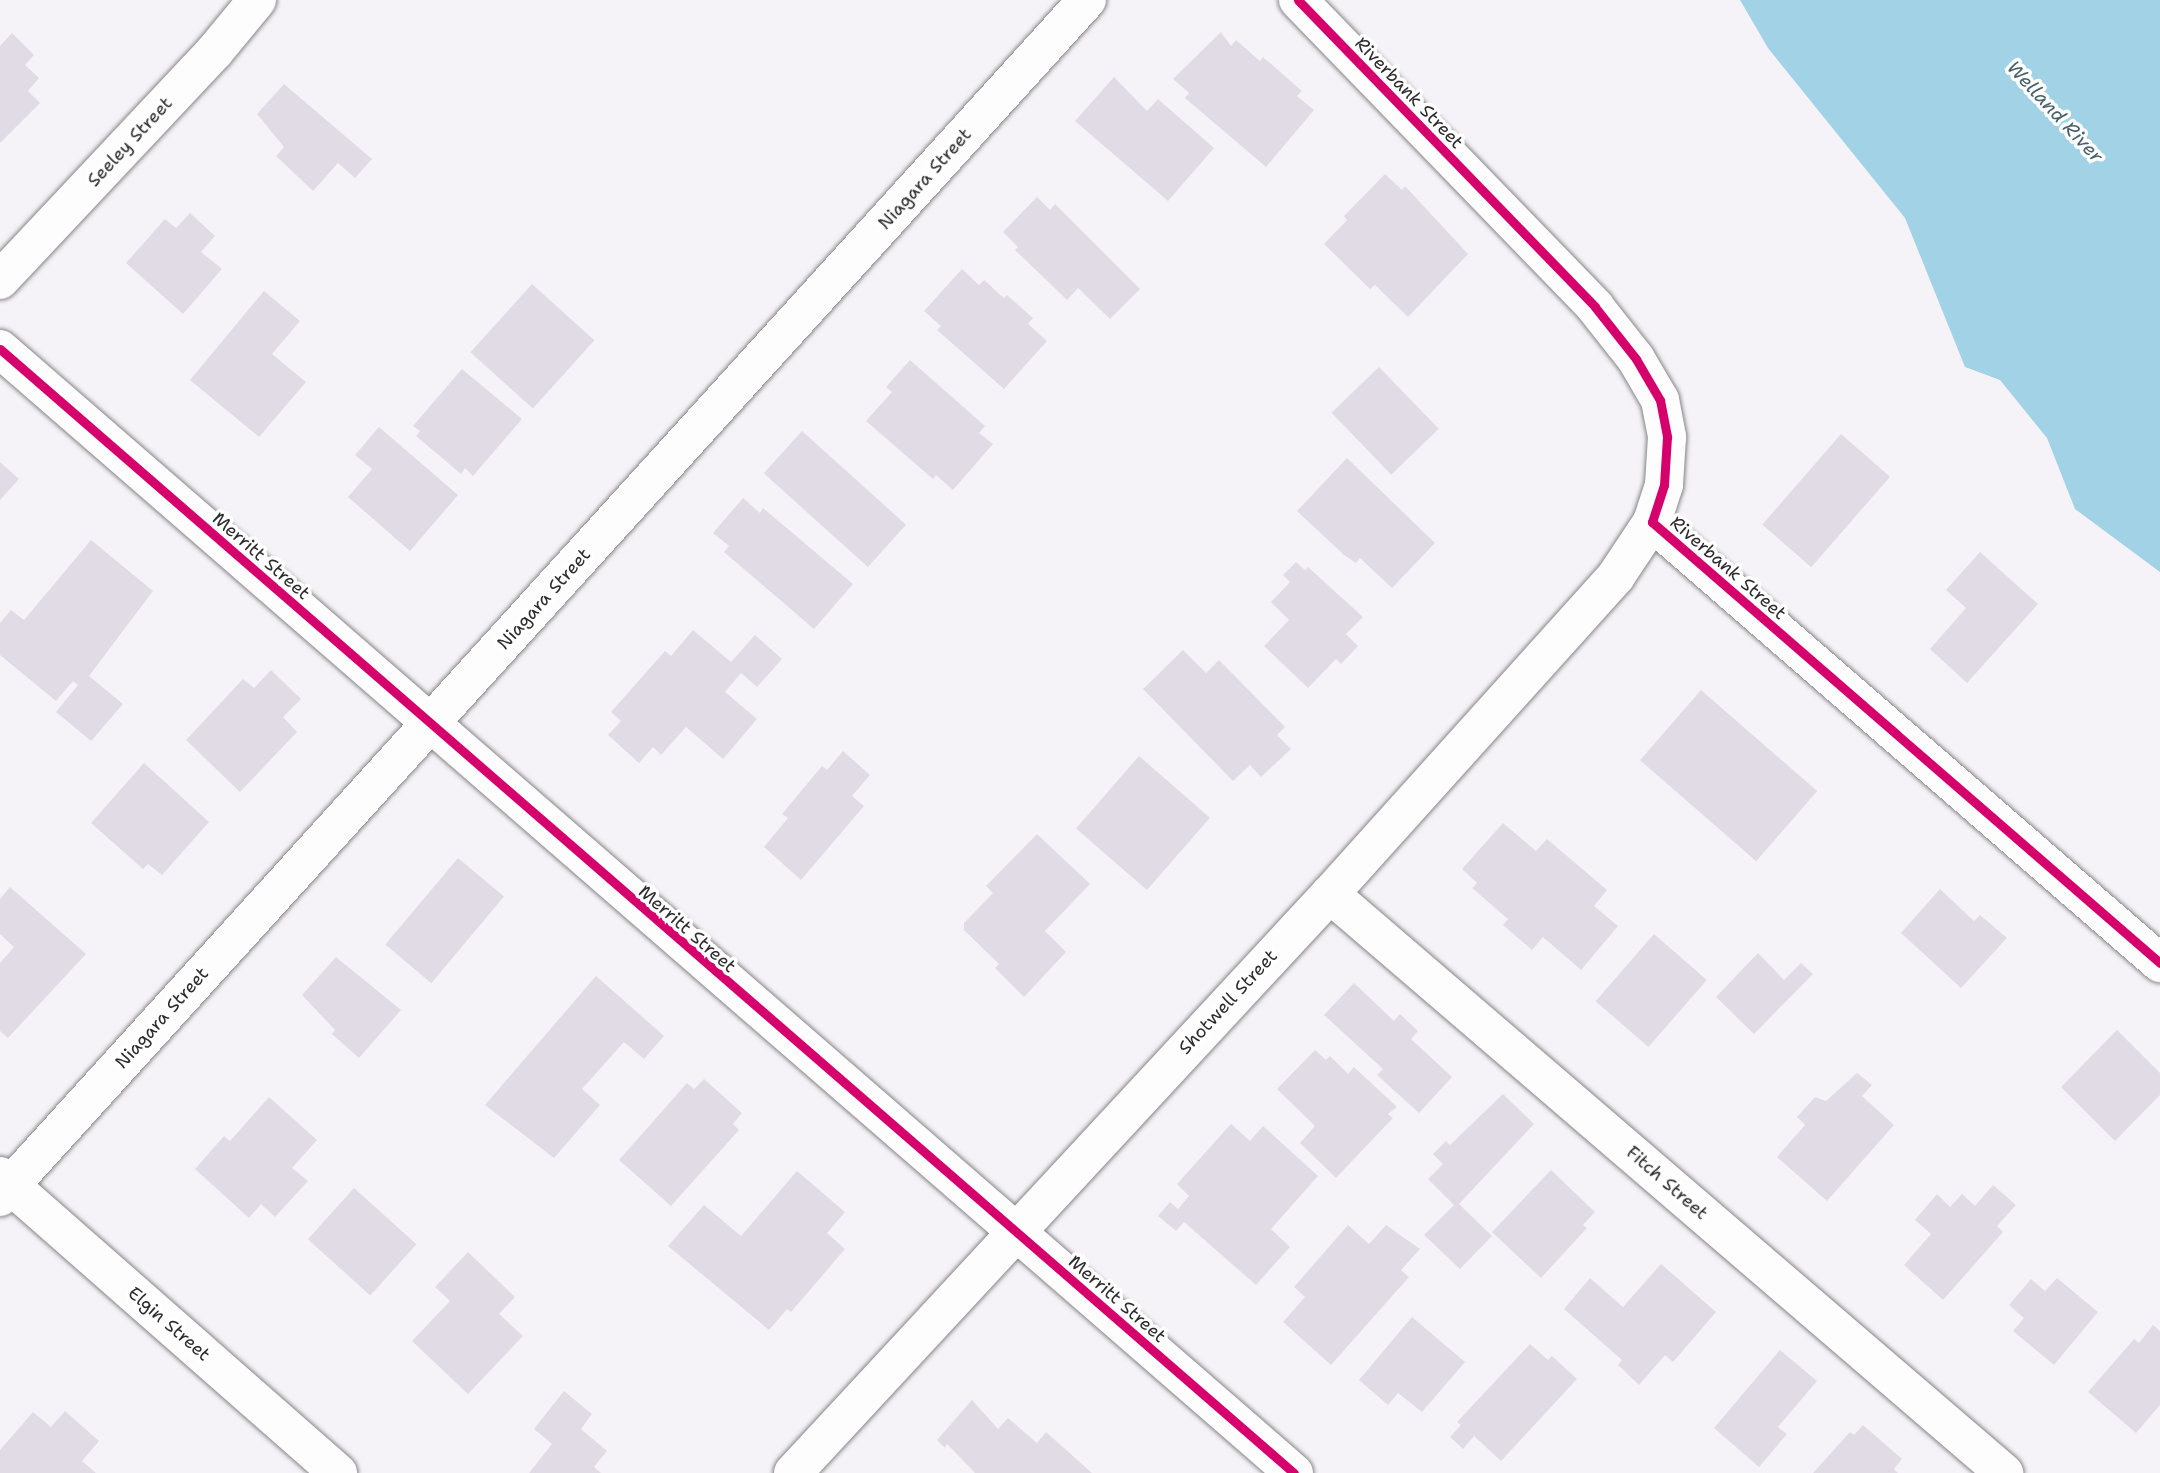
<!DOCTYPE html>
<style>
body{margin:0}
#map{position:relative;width:2160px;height:1473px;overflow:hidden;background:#f6f3f8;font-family:"Shantell Sans",sans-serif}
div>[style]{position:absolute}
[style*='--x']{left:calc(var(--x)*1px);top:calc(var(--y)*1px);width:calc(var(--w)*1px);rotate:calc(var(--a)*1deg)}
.water>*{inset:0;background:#a1d2e5}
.building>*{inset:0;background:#e1dbe6;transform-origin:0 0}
.roads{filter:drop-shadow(0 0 2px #868587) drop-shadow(0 0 2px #868587)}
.street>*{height:38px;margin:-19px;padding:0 19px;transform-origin:19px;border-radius:19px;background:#fefdfe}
.secondary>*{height:38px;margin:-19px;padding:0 19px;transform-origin:19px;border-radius:19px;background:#fefdfe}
.cycleway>*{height:9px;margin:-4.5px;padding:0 4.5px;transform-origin:4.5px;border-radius:4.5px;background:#d6006c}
span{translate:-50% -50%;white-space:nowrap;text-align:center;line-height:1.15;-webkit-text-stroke:7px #fff;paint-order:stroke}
.street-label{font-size:18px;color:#2b2b2b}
.water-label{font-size:19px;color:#486169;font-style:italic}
</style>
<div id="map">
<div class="water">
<div style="clip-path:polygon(1740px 0,2160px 0,2160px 572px,2075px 509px,2047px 438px,2000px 380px,1965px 367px,1905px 218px,1768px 48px)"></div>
</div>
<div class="building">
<div style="clip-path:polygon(1221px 32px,1231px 46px,1236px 40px,1260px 61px,1263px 57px,1302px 91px,1297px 96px,1314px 110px,1266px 167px,1185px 98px,1189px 93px,1173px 79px)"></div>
<div style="clip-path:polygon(12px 33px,34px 55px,25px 65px,39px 78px,28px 91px,40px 103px,0 143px,0 46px)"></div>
<div style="clip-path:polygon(1114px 77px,1147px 111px,1158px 99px,1214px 148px,1168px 201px,1075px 121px)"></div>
<div style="clip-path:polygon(284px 84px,372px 159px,355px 178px,338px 163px,313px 191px,276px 156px,284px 147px,257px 114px)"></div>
<div style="clip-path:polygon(1385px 174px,1402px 190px,1405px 186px,1468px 254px,1408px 317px,1375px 285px,1370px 289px,1324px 244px,1347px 220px,1344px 216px)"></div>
<div style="clip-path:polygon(1037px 197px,1050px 210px,1055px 204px,1140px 289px,1110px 319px,1078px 288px,1067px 300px,1015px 250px,1018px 247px,1003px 232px)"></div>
<div style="clip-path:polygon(190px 213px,215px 236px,201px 252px,222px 269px,183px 314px,126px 263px,165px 219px,176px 228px)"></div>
<div style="clip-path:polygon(962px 269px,979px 285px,984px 280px,1004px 298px,1007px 295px,1033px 318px,1028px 324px,1047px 341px,1004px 389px,937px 330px,941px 326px,924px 311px)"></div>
<div style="left:532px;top:284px;width:84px;height:92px;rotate:42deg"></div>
<div style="clip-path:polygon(264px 291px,300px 321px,272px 354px,306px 382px,259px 437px,190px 380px)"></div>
<div style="clip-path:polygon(910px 360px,985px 426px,979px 433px,993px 444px,953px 490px,936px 475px,933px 479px,866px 421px,892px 392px,886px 387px)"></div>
<div style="left:1379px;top:367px;width:86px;height:66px;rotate:46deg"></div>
<div style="clip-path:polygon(462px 369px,522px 419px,473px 476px,465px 468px,461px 474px,416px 436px,420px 431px,413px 426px)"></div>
<div style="clip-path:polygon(379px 427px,458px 495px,410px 551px,348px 497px,372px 469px,355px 455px)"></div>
<div style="left:802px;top:431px;width:140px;height:57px;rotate:42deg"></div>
<div style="left:1841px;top:434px;width:65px;height:120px;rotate:41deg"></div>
<div style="clip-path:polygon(1347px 458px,1435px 543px,1392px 588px,1360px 558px,1356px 563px,1344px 555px,1297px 511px)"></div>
<div style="clip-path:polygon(0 462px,19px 479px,0 500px)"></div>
<div style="clip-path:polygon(743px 498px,760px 513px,763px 508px,853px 584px,814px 629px,724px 552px,729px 546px,713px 533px)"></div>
<div style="clip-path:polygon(91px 540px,153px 591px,89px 676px,123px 704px,91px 741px,56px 712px,78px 685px,73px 681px,56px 701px,0 655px,0 623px,11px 610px,24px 620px)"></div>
<div style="clip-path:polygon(1980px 552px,2038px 604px,1967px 683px,1930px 649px,1966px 608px,1946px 590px)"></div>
<div style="clip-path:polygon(1296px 562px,1305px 570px,1308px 567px,1363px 617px,1346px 634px,1358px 646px,1341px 664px,1336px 659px,1308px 688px,1264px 646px,1289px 620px,1271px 602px,1290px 582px,1283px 575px)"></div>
<div style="clip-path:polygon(693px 630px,731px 662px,755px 635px,782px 659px,757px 687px,741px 673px,725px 692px,757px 719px,723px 759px,686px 727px,661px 755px,653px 747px,639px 763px,608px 735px,621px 721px,611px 712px,665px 651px,671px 656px)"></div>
<div style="clip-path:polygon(1183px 650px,1206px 673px,1219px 660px,1285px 727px,1277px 735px,1291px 749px,1261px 777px,1250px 765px,1233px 781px,1143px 689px)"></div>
<div style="clip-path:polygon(271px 670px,301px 699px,283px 717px,297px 732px,240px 792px,186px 740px,243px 679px,254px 688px)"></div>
<div style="left:1701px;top:690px;width:154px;height:93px;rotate:41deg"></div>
<div style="clip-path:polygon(843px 751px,870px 775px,852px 796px,864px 806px,801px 880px,764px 847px,788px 818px,782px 814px,822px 766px,827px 770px)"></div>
<div style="left:1139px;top:756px;width:94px;height:96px;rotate:41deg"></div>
<div style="clip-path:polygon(144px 763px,209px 822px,162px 875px,148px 864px,143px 869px,91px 823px)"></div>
<div style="clip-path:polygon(1503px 823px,1536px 851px,1547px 839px,1607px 890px,1594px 906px,1618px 926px,1581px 970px,1543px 937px,1532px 950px,1503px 925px,1508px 919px,1472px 888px,1477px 883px,1462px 869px)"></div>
<div style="clip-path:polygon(1037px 834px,1090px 884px,1045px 931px,1066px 952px,1024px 997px,995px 968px,999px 964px,964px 930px,964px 923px,993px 893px,986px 886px)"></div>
<div style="left:458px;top:858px;width:60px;height:113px;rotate:40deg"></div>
<div style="clip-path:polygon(10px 887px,86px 954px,8px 1038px,0 1031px,0 963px,14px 947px,0 934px,0 899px)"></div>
<div style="clip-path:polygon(1940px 889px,1974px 921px,1980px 915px,2007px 938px,1961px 988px,1901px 933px)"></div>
<div style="left:1654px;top:934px;width:70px;height:89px;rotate:41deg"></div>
<div style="clip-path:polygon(1758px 953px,1784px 980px,1801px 963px,1813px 974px,1754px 1034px,1716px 997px)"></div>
<div style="clip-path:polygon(336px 957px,401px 1010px,359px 1058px,332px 1034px,335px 1030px,302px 995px)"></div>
<div style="clip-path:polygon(596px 976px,664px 1036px,644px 1059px,624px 1042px,582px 1089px,600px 1105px,554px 1158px,485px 1105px)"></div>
<div style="clip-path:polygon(1354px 983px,1394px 1021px,1400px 1014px,1418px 1031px,1411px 1039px,1452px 1077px,1419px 1113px,1377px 1075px,1383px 1069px,1324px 1015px)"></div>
<div style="clip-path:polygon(2117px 1030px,2160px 1073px,2160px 1095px,2115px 1141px,2061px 1087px)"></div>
<div style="clip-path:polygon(1315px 1050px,1326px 1060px,1330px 1056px,1348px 1074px,1354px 1067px,1397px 1107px,1388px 1114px,1393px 1118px,1336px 1178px,1300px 1143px,1315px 1126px,1277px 1089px)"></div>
<div style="clip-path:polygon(1857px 1073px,1872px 1085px,1862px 1096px,1894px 1125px,1827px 1201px,1777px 1157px,1805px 1125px,1797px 1117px,1815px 1097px,1826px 1101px)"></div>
<div style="clip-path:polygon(704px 1079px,742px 1113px,733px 1124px,739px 1130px,671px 1206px,619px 1160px,687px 1083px,694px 1089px)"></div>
<div style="clip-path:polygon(1503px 1094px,1534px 1124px,1459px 1204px,1492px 1236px,1460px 1269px,1424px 1235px,1454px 1205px,1428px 1179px,1443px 1164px,1433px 1154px,1446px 1141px,1450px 1145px)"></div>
<div style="clip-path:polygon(269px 1097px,317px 1140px,292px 1168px,308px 1181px,275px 1217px,261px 1204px,249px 1218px,195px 1169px,224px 1136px,230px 1141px)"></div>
<div style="clip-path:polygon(1231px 1124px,1250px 1141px,1263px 1126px,1318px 1176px,1271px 1229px,1290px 1247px,1256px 1285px,1184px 1222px,1176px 1231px,1158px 1216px,1170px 1202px,1178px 1209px,1189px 1196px,1177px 1184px)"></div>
<div style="clip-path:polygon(1551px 1170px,1595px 1212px,1583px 1225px,1587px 1228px,1541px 1278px,1492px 1232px)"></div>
<div style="clip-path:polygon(797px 1171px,845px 1212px,827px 1233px,845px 1249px,791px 1312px,787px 1309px,769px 1330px,668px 1246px,704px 1205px,741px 1236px)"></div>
<div style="clip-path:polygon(1993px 1185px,2016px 1205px,1997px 1226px,2003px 1232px,1943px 1300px,1904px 1265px,1931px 1234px,1915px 1220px,1937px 1194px,1950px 1207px,1962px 1194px,1975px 1206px)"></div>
<div style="left:354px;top:1188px;width:84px;height:69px;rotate:42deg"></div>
<div style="clip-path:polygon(1348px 1225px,1369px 1244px,1386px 1225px,1420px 1249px,1401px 1270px,1409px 1277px,1331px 1365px,1283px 1322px,1305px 1297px,1294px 1287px)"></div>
<div style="clip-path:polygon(468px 1252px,515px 1297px,499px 1314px,523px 1336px,468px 1394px,412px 1341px,450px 1301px,435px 1287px)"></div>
<div style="clip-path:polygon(1661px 1264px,1716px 1312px,1673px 1362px,1665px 1355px,1639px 1385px,1618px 1365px,1622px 1360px,1564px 1309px,1590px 1278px,1623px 1307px)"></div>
<div style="clip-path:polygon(2057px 1278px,2098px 1312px,2054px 1365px,2013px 1331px,2024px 1318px,2009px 1305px,2031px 1279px,2045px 1291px)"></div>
<div style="clip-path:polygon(1412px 1317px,1465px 1362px,1422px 1412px,1398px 1393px,1388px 1405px,1359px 1380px)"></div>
<div style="clip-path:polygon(2153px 1325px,2160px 1331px,2160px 1405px,2136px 1433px,2088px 1392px,2134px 1339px,2139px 1343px)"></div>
<div style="clip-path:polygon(1530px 1344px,1548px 1360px,1552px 1356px,1577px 1379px,1501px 1461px,1474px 1436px,1463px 1449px,1450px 1437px,1461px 1425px,1457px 1422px)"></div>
<div style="clip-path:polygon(1780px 1350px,1817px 1381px,1778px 1427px,1787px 1434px,1759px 1467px,1714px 1428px)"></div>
<div style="clip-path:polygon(564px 1391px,592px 1414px,581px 1429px,607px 1451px,594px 1467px,601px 1473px,529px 1473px,552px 1444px,534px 1429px)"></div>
<div style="clip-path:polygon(972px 1400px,998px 1429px,1008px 1418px,1037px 1443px,1046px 1432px,1092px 1473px,975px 1473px,947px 1444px,945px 1448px,937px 1440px)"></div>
<div style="clip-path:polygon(65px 1411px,99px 1441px,82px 1461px,96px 1473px,0 1473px,0 1450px,33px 1412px,51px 1427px)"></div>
<div style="clip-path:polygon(1863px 1425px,1902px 1459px,1894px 1469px,1898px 1473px,1813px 1473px,1850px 1432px,1854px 1435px)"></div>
</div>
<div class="roads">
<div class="street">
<div style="--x:1298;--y:0;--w:427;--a:45.9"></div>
<div style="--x:1595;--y:307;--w:66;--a:51.7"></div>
<div style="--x:1636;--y:359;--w:48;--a:59.7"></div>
<div style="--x:1660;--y:400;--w:38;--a:79"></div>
<div style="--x:1667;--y:437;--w:48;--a:93.6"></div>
<div style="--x:1664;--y:485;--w:39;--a:108"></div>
<div style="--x:1652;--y:522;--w:673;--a:40.96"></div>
<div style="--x:0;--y:280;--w:314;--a:-46.8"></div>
<div style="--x:215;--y:51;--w:66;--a:-50.5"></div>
<div style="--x:0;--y:349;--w:1714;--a:40.98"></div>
<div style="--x:1330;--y:894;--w:889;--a:40.66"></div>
<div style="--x:0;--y:1176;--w:450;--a:41.3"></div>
<div style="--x:793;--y:1473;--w:790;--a:-47.16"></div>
<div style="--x:1330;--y:894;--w:428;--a:-48"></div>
<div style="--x:1616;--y:576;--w:65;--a:-56.3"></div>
</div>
<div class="secondary">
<div style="--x:0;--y:1197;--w:1617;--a:-47.76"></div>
</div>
</div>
<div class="cycleway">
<div style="--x:1298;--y:0;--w:427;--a:45.9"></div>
<div style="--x:1595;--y:307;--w:66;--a:51.7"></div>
<div style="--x:1636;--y:359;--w:48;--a:59.7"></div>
<div style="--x:1660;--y:400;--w:38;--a:79"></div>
<div style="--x:1667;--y:437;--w:48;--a:93.6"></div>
<div style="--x:1664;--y:485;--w:39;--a:108"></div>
<div style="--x:1652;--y:522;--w:673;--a:40.96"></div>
<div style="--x:0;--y:349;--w:1714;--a:40.98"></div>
</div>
<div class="street-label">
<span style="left:1409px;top:93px;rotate:46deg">Riverbank Street</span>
<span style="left:130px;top:142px;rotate:-47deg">Seeley Street</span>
<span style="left:925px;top:179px;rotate:-48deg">Niagara Street</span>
<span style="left:261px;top:556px;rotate:41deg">Merritt Street</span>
<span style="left:1728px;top:568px;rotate:41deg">Riverbank Street</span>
<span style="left:544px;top:599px;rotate:-48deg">Niagara Street</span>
<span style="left:687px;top:929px;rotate:41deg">Merritt Street</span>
<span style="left:1228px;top:1002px;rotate:-47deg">Shotwell Street</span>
<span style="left:162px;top:1018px;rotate:-48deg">Niagara Street</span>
<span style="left:1667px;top:1183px;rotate:41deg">Fitch Street</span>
<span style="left:1117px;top:1299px;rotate:41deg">Merritt Street</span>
<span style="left:169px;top:1324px;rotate:41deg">Elgin Street</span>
</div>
<div class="water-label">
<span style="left:2055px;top:112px;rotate:47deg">Welland River</span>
</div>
</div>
